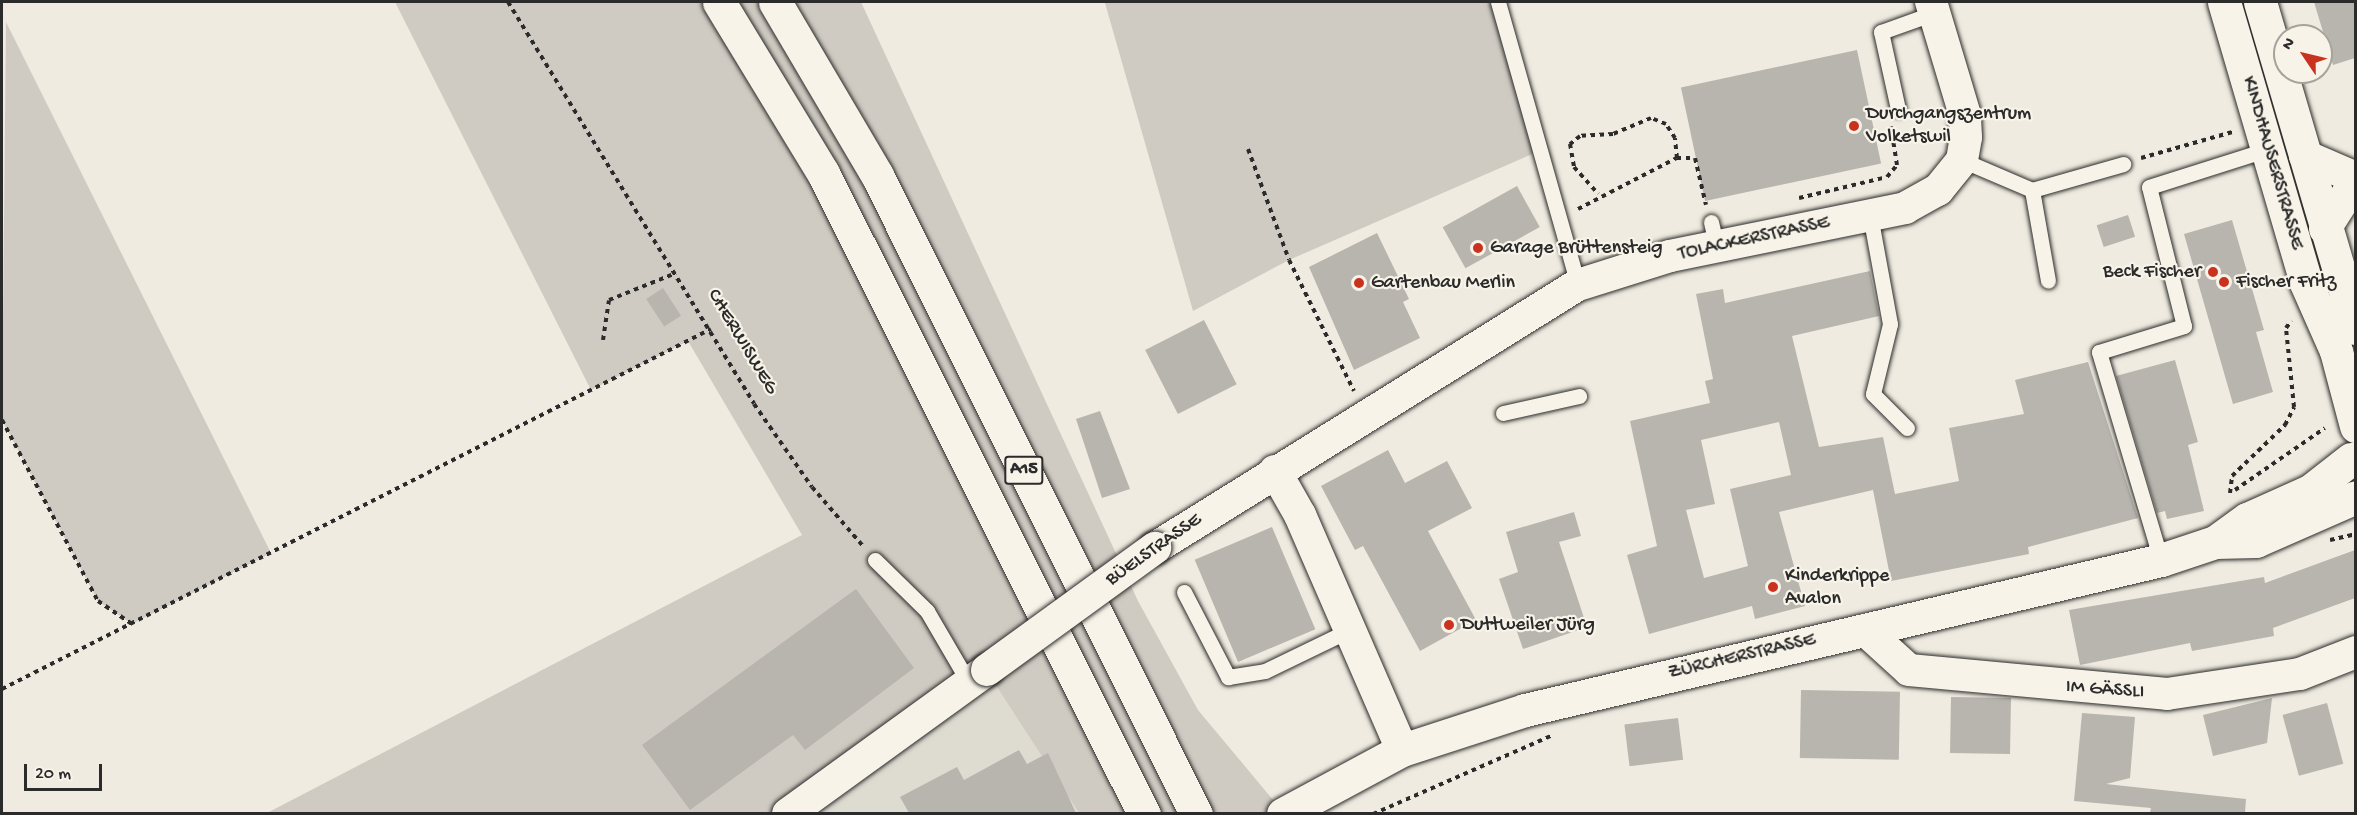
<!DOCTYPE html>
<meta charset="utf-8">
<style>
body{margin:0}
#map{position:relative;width:2357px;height:815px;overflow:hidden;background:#efebe0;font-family:"Gochi Hand",sans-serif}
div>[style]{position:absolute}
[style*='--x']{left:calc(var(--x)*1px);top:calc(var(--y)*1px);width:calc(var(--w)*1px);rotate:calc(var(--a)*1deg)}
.built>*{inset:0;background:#dedbd1}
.green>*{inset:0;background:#cfcbc2}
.building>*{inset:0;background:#b8b5ae;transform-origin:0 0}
.path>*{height:4px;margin-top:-2px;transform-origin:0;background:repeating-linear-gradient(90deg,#2b2b2b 0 4.5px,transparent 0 9px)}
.roads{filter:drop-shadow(0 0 2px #2b2b2b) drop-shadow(0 0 2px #2b2b2b)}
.service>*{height:15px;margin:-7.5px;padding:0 7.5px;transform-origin:7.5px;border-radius:7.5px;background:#f7f3e8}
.minor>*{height:32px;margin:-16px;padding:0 16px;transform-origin:16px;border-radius:16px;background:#f7f3e8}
.secondary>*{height:33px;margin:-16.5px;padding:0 16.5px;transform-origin:16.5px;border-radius:16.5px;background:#f7f3e8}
.motorway>*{height:33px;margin:-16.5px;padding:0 16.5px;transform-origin:16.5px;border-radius:16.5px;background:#f7f3e8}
.bridges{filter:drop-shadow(0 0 2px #2b2b2b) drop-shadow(0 0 2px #2b2b2b)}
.minor-bridge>*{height:32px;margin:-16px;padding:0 16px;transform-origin:16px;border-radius:16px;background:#f7f3e8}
.dots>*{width:16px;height:16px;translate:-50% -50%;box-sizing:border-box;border:3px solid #f7f3e8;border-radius:50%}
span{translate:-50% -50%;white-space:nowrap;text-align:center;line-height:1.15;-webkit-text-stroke:4.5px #f7f3e8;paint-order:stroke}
.shield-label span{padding:2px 4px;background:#f7f3e8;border:2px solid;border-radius:4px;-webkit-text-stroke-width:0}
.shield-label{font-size:18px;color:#2b2b2b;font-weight:700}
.poi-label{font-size:20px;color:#2b2b2b}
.left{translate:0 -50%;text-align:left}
.right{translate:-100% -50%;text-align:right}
.street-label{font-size:20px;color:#2b2b2b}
.frame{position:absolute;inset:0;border:3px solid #2b2b2b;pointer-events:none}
.north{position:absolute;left:2273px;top:24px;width:60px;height:60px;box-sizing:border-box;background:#f7f3e8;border:2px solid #a5a39c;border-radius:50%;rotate:305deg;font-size:16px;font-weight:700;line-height:24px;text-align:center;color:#2b2b2b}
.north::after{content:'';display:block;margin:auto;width:21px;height:27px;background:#c8321e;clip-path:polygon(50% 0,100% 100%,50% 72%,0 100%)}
.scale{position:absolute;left:24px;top:764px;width:78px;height:27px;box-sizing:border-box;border:3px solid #2b2b2b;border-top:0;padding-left:8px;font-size:18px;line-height:21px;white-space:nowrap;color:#2b2b2b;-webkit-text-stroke:4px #f7f3e8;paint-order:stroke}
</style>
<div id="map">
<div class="built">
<div style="clip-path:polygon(987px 670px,1079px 813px,788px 814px)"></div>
</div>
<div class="green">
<div style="clip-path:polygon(395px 2px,861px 2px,1138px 601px,1198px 710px,1284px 813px,1079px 813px,986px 670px,788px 813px,265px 814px,802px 535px,688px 341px,591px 390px)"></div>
<div style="clip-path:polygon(1498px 2px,1539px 151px,1289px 260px,1193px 311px,1105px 3px)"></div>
<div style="clip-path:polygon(6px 22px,271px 553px,132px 624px,98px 601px,2px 420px)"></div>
</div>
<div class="building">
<div style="clip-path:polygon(2314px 2px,2355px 2px,2355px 58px,2333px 65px)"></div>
<div style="left:1857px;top:50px;width:116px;height:180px;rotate:78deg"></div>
<div style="left:1517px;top:186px;width:47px;height:85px;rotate:61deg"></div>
<div style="left:2128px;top:215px;width:23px;height:33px;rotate:72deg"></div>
<div style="clip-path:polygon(2232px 220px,2264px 330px,2256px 332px,2273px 392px,2233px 404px,2184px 234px)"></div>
<div style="clip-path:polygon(1377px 233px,1409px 299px,1403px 302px,1420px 338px,1354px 370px,1309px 267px)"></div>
<div style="clip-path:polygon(evenodd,1870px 271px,1879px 316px,1792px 336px,1819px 447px,1883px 437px,1895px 494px,1959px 481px,1949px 428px,2024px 414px,2015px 380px,2088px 362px,2138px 518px,2028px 547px,2029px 554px,1891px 581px,1873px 490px,1779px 512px,1805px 606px,1755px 619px,1752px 606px,1649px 634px,1627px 555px,1657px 546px,1630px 421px,1710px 403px,1705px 381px,1713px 379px,1696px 294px,1723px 289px,1725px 303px,1870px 271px,1779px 422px,1791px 475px,1730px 489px,1748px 566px,1704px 578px,1686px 510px,1715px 504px,1701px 440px,1779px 422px)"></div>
<div style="left:663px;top:288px;width:33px;height:20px;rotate:57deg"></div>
<div style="left:1204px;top:320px;width:72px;height:66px;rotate:63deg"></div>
<div style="clip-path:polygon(2175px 360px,2198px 442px,2188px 445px,2204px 511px,2167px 519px,2165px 511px,2157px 513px,2116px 376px)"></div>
<div style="clip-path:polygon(1100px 411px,1130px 489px,1102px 498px,1076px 419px)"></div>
<div style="clip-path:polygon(1388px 450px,1405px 483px,1447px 461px,1472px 508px,1428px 531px,1476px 620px,1420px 651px,1363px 546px,1355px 550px,1321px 486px)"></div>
<div style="clip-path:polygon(1574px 512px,1581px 536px,1559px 542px,1587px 627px,1523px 649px,1499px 579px,1518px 572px,1506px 532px)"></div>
<div style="left:1272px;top:527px;width:111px;height:84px;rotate:67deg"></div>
<div style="clip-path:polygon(2355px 550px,2355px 598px,2273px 628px,2274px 636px,2192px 651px,2190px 643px,2080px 665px,2069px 610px,2264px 577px,2265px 583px)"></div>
<div style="clip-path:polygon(856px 589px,914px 668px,805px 750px,793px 735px,690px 810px,642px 745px)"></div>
<div style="left:1801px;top:690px;width:99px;height:68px;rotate:1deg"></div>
<div style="left:1951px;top:697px;width:60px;height:56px;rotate:1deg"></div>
<div style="clip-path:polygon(2272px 698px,2267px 743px,2213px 756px,2203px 715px)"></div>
<div style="left:2327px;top:703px;width:63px;height:46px;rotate:75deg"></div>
<div style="clip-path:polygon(2082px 713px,2135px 717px,2130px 778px,2106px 784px,2246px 799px,2245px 813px,2150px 813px,2151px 808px,2074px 801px)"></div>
<div style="left:1678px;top:718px;width:42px;height:54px;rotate:83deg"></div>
<div style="clip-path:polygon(1019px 750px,1027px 764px,1048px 753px,1076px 813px,909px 813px,900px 797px,957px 767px,964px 780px)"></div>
</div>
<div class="path">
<div style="--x:508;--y:2;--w:471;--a:58.5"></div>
<div style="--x:754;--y:404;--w:101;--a:55.1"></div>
<div style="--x:812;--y:487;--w:78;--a:49.2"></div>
<div style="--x:1248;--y:149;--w:118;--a:69.7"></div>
<div style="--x:1289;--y:260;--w:146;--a:63.6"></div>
<div style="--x:1677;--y:158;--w:18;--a:0"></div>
<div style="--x:1695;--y:158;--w:48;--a:76.8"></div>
<div style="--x:2141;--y:158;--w:95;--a:-15.9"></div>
<div style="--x:1799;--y:198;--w:90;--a:-13.4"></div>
<div style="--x:1887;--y:177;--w:16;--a:-50"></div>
<div style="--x:1897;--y:165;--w:39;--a:-99"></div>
<div style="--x:1578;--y:209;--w:111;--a:-27.3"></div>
<div style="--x:1677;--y:158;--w:20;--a:-96"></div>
<div style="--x:1675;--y:138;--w:17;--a:-123"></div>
<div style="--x:1666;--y:124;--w:16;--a:-158"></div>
<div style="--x:1651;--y:118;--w:41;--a:157.2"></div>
<div style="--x:1613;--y:134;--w:33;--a:177"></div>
<div style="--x:1580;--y:136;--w:13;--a:141"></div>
<div style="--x:1570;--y:144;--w:23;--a:80"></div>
<div style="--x:1574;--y:167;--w:36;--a:48"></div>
<div style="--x:603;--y:340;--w:40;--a:-81.5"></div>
<div style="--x:609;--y:300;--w:72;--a:-21.9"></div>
<div style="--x:2;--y:420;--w:205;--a:62.1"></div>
<div style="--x:98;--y:601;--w:41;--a:34.1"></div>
<div style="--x:2235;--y:490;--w:109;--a:-34.6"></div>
<div style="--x:2230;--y:493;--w:17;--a:-83"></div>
<div style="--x:2232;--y:476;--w:74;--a:-43.9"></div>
<div style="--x:2285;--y:425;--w:20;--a:-63"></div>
<div style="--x:2294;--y:407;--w:79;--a:-95.8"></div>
<div style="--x:2286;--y:328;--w:9;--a:-54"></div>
<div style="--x:2330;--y:540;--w:27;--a:-13"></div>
<div style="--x:2;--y:689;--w:795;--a:-26.92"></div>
<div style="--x:1373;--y:814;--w:194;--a:-23.7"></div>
</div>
<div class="roads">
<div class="service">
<div style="--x:1498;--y:2;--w:294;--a:74.2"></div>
<div style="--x:1898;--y:109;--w:79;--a:-102.4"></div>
<div style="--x:1881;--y:32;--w:56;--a:-19.7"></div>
<div style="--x:1962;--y:160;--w:76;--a:23.2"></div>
<div style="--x:2032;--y:190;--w:95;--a:-15.9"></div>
<div style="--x:2032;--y:190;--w:92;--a:80"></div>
<div style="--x:1870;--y:215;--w:111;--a:79.6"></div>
<div style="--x:1890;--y:324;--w:72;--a:103.7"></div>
<div style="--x:1873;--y:394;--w:48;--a:45"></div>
<div style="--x:1711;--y:222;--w:26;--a:77"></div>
<div style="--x:1503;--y:413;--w:78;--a:-12.6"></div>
<div style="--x:875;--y:560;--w:73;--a:44.4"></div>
<div style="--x:927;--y:611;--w:83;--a:59.7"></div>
<div style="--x:2161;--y:560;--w:217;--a:-106.6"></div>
<div style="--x:2099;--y:352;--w:89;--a:-17"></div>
<div style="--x:2184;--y:326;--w:143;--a:-104.1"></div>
<div style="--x:2149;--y:187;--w:126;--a:-17.6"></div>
<div style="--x:1184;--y:592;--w:96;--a:62.6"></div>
<div style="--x:1228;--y:677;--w:37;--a:-9"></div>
<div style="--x:1265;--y:671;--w:94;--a:-25.8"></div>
</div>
<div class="minor">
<div style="--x:2305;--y:156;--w:56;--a:23.3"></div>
<div style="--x:2325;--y:229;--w:58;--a:-57.7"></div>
<div style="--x:1275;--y:471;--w:51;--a:60.4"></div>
<div style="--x:1300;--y:515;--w:256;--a:66.5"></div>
<div style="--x:1155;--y:548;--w:498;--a:-31.9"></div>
<div style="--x:1578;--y:285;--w:96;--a:-17.5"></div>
<div style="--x:1670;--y:256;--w:240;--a:-11.5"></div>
<div style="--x:1905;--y:208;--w:38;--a:-29"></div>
<div style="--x:1938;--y:190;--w:38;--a:-51"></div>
<div style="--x:1962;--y:160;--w:23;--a:-80"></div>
<div style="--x:1966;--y:137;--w:22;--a:-93"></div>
<div style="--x:1965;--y:115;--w:118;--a:-106.7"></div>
<div style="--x:1865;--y:630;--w:59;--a:42.3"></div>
<div style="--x:1909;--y:670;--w:259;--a:5.3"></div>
<div style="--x:2167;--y:694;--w:134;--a:-8.6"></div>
<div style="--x:2300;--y:674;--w:60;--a:-21.4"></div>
<div style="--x:788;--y:814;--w:246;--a:-35.9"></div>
</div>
<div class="secondary">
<div style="--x:2224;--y:2;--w:293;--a:73.7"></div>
<div style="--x:2306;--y:283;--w:74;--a:66.2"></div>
<div style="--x:2336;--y:351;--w:78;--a:75.1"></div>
<div style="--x:2260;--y:2;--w:340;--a:73.6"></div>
<div style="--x:2215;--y:542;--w:39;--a:-36"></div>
<div style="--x:2247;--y:519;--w:69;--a:-24"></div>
<div style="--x:2310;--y:491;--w:52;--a:-38"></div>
<div style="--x:1283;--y:814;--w:135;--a:-28.3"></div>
<div style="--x:1402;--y:750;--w:129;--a:-18"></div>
<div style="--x:1525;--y:710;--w:653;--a:-13.27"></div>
<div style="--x:2161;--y:560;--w:57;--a:-18.4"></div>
<div style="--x:2215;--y:542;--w:41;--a:-1.4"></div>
<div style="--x:2256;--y:541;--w:109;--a:-23.7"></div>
</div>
<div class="motorway">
<div style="--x:719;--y:2;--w:200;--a:58.7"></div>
<div style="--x:823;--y:173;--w:717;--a:63.4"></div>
<div style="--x:775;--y:2;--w:201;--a:59.5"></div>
<div style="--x:877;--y:175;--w:714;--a:63.47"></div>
</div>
</div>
<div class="bridges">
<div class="minor-bridge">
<div style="--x:987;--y:670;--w:208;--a:-36"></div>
</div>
</div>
<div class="dots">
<div style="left:1854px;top:126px;background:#c8321e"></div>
<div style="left:1478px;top:248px;background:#c8321e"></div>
<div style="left:2213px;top:272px;background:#c8321e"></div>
<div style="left:2224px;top:282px;background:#c8321e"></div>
<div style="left:1359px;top:283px;background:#c8321e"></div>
<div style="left:1773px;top:587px;background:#c8321e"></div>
<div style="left:1449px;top:625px;background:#c8321e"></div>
</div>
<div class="shield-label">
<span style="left:1024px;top:470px">A15</span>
</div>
<div class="poi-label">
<span class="left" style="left:1866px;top:126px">Durchgangszentrum<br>Volketswil</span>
<span class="left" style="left:1490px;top:248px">Garage Brüttensteig</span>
<span class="right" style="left:2201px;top:272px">Beck Fischer</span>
<span class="left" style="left:2236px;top:282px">Fischer Fritz</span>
<span class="left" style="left:1371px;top:283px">Gartenbau Merlin</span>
<span class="left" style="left:1785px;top:588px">Kinderkrippe<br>Avalon</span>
<span class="left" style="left:1461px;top:625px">Duttweiler Jürg</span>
</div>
<div class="street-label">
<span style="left:2272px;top:163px;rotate:74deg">KINDHAUSERSTRASSE</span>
<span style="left:1754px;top:239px;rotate:-12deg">TOLACKERSTRASSE</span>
<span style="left:742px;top:342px;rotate:59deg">CHERWISWEG</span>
<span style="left:1154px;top:550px;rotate:-35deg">BÜELSTRASSE</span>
<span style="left:1742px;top:657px;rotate:-13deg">ZÜRCHERSTRASSE</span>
<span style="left:2105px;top:690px;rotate:4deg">IM GÄSSLI</span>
</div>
<div class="frame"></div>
<div class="north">N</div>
<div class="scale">20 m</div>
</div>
